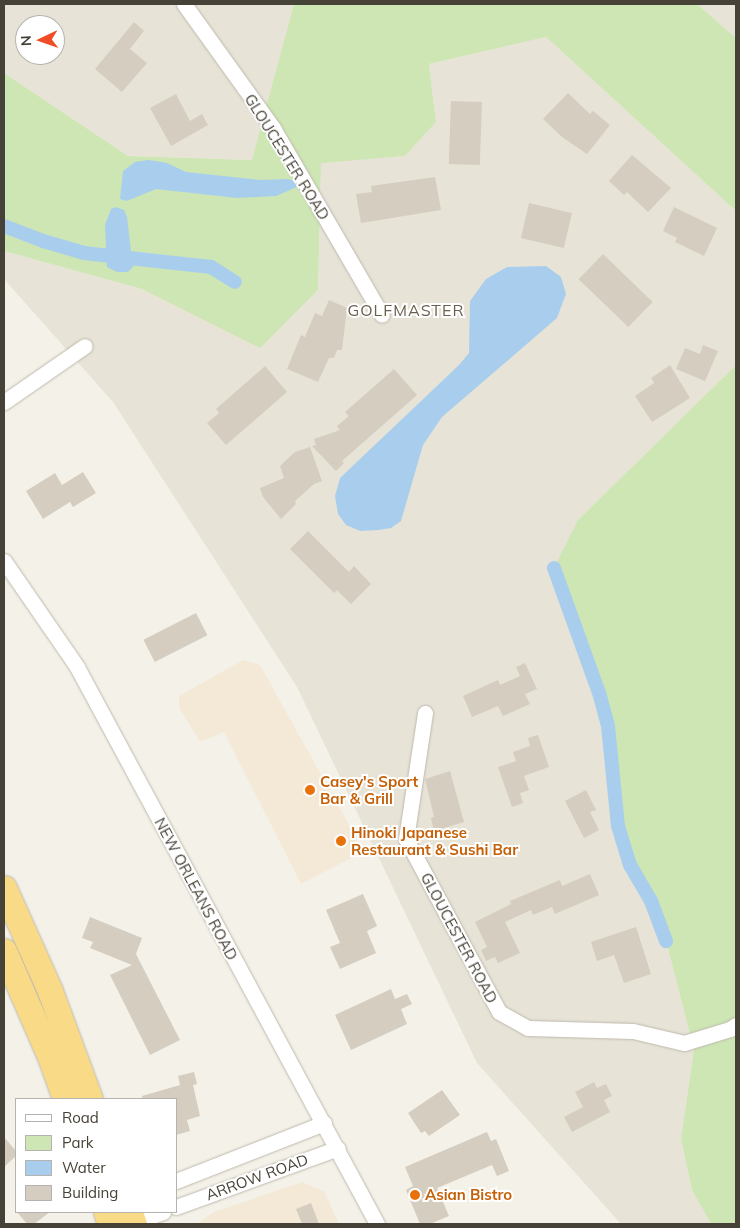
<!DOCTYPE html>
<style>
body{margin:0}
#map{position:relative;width:740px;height:1228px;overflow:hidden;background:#f4f1e9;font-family:Mulish,sans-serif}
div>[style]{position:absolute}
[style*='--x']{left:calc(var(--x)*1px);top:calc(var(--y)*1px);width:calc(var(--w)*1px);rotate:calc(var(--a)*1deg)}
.residential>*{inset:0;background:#e7e3d7}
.commercial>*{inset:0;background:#f4e9d6}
.green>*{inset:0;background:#cde6b4}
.water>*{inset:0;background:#a9ceed}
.canal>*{height:14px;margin:-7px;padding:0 7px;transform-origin:7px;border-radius:7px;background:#a9ceed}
.building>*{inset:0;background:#d5cdbf;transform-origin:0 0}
.roads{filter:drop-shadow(0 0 1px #bfb9ac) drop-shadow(0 0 1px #bfb9ac)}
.minor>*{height:15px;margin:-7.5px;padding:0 7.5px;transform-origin:7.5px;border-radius:7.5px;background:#fff}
.trunk>*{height:25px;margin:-12.5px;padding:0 12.5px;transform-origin:12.5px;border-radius:12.5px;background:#f8da87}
.dots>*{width:14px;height:14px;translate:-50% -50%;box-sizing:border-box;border:2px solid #fff;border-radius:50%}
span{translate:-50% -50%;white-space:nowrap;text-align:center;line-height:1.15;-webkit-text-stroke:4px #fff;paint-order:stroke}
.street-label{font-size:15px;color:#474238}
.food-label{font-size:15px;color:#c56008;font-weight:700}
.left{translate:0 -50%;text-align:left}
.neighbourhood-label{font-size:16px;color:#69604f;letter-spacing:1px}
.frame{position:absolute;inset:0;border:5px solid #474238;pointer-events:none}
.legend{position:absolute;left:15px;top:1098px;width:162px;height:115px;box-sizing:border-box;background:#fff;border:1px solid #b5b3af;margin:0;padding:6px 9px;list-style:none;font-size:15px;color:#474238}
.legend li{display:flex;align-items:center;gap:10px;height:25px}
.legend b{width:25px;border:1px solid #b5b3af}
.north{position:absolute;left:15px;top:15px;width:50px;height:50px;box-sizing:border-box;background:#fff;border:1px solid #b5b3af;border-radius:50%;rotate:267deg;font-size:14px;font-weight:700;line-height:20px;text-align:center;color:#474238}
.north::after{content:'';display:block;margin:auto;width:18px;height:22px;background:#ef4d25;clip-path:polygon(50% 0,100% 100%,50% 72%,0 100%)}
</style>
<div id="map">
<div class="residential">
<div style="clip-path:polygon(evenodd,4px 4px,294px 4px,253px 160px,128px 156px,4px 73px,4px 4px,25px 25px,55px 25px,55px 55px,25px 55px,25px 25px)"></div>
<div style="clip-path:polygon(697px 4px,736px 4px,736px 38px)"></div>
<div style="clip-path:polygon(546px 37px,736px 211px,736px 365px,578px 520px,600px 696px,608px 726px,618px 826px,630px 865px,651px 901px,666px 941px,694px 1049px,681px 1139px,692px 1190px,711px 1224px,621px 1224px,477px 1063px,297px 687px,113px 402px,4px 279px,4px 251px,142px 289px,260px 347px,318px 290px,321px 162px,405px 156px,436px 122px,429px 64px)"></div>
</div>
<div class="commercial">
<div style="clip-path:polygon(243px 660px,260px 665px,357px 839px,351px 858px,301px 884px,224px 732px,200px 742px,179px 707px,179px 696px)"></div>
<div style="clip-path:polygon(302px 1182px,324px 1191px,339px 1224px,197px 1224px,214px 1212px)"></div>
</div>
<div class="green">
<div style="clip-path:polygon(294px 4px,697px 4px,736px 38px,736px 211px,546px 37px,429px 64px,436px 122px,405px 156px,321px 163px,318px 290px,260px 348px,142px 289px,4px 251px,4px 73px,128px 156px,252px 160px)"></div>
<div style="clip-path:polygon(736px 365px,736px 1224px,711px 1224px,692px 1190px,681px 1139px,694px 1049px,666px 941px,651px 901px,630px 865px,618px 826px,608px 726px,600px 696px,554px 568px,578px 520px)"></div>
</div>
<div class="water">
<div style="clip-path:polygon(149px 160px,167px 163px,186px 172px,260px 180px,287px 179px,296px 181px,297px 187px,276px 196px,237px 198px,156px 189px,127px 201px,120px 199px,123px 171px,135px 162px)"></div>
<div style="clip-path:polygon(116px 207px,124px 210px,127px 217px,133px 267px,128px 272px,117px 272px,107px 267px,105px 225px,111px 209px)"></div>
<div style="clip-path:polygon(546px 266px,561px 277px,566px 294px,557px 318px,442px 417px,423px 445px,401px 521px,391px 528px,379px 530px,360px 531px,346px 525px,338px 514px,335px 496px,340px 478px,459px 365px,469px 353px,470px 301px,486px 279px,507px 267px)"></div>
</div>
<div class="canal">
<div style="--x:4;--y:226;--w:42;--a:21"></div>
<div style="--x:43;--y:241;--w:43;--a:16.3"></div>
<div style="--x:84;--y:253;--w:128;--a:6.3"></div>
<div style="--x:211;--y:267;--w:28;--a:32"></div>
<div style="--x:554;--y:568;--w:136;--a:70.2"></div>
<div style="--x:600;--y:696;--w:31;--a:75"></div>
<div style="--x:608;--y:726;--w:100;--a:84.3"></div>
<div style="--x:618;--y:826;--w:41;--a:72.9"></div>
<div style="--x:630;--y:865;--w:42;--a:59.7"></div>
<div style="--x:651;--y:901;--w:43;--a:69.4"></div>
</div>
<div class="building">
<div style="clip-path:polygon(134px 22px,144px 31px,130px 49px,147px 63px,122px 92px,95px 69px)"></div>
<div style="clip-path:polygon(568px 93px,590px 114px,593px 111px,610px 125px,587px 154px,562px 137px,543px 119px)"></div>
<div style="clip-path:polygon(176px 94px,190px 121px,202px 114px,208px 125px,171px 146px,150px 108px)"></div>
<div style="left:451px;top:101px;width:31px;height:63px;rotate:2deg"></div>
<div style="clip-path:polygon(632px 155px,671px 188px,648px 212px,627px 192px,624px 195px,609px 181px)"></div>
<div style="clip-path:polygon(435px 177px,441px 210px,361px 223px,356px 194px,372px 192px,371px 186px)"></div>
<div style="left:529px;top:203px;width:44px;height:36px;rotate:13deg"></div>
<div style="clip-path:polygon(674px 207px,717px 228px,704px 256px,675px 242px,677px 238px,663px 231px)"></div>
<div style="left:603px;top:254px;width:69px;height:35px;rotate:44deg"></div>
<div style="clip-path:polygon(329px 300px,347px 308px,342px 350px,337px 350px,334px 358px,329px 358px,318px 382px,287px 369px,301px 335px,305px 337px,315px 313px,322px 316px)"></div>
<div style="clip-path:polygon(703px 345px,718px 351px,705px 381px,676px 369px,685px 348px,700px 354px)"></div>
<div style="clip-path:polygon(670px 365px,690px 398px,652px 422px,635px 396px,654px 383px,651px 378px)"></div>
<div style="clip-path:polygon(265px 366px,287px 392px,226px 445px,207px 423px,219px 413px,216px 409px)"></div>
<div style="clip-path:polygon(394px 369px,417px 395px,342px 461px,344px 463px,336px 471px,312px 446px,316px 445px,314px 439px,340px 430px,337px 426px,349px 416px,345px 412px)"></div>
<div style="clip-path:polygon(310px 447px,322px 481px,314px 484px,295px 501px,296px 504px,281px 519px,263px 497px,260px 488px,284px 478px,280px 466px,295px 452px)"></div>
<div style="clip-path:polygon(83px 472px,96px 493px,73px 507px,70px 502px,43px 519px,26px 491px,55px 473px,62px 485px)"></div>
<div style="clip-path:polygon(308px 531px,349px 572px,354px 566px,371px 584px,351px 604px,337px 590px,334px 593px,290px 549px)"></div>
<div style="left:196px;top:613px;width:25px;height:59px;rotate:63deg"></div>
<div style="clip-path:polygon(525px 663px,537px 689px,525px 694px,530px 704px,503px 716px,498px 706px,472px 717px,463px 696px,498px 680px,500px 685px,520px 676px,516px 667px)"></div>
<div style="clip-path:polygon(538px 735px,549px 767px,524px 776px,529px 790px,520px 793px,523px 803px,512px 807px,498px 767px,516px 761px,513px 752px,530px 746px,528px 738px)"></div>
<div style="clip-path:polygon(450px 771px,464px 822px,434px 831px,431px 818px,434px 817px,425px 779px)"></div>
<div style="clip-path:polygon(586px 790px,596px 810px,590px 812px,599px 830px,584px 838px,565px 801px)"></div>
<div style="clip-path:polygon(590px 874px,599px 895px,555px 914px,552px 907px,533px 915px,531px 910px,505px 922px,520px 953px,498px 963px,495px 957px,486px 961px,481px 950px,487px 947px,475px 922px,511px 904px,510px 901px,560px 880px,562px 886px)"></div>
<div style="clip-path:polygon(363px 894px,377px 926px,367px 931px,376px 953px,340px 969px,330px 947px,340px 943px,326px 910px)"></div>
<div style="clip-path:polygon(90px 917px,142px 938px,136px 954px,180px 1040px,150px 1055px,110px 975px,132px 965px,90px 948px,93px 942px,82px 938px)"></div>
<div style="clip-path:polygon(636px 927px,651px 974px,624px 983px,614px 955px,597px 961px,591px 942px)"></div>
<div style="clip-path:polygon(391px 989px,395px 999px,407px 994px,412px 1004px,401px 1009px,407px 1024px,351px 1050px,335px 1015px)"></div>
<div style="clip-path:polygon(194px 1072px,197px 1084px,193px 1085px,200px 1116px,187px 1120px,190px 1131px,176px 1135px,176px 1099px,142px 1099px,142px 1096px,180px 1085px,178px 1076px)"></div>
<div style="clip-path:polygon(594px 1082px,597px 1088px,606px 1084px,612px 1096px,604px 1100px,610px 1112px,572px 1132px,564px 1117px,583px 1107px,575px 1092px)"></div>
<div style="clip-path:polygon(442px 1090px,460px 1115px,429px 1136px,425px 1131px,421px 1133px,408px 1113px)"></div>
<div style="clip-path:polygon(487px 1132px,491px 1141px,496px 1139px,509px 1171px,497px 1176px,492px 1165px,437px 1188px,449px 1216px,430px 1224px,420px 1224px,406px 1190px,413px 1186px,405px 1167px)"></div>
<div style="clip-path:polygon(4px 1137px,16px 1151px,16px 1156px,4px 1167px)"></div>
<div style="clip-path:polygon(311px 1203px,319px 1224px,302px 1224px,296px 1209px)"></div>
<div style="clip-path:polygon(17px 1212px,50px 1212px,34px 1224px,27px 1224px)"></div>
</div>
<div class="roads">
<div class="minor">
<div style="--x:184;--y:4;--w:153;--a:54.3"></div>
<div style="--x:273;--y:128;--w:216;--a:59.8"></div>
<div style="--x:4;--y:402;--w:98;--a:-34.7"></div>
<div style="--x:4;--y:561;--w:129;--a:55.4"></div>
<div style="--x:77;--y:667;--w:633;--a:61.69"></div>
<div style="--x:425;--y:713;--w:127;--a:98.6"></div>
<div style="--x:406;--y:839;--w:196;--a:61.7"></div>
<div style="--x:499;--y:1012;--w:33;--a:29"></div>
<div style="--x:528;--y:1028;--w:105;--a:1.6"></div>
<div style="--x:633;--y:1031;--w:52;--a:13.2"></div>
<div style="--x:684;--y:1043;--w:48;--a:-16.9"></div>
<div style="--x:730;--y:1029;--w:7;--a:-34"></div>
<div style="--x:176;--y:1181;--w:159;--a:-21.4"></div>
<div style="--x:176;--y:1207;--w:172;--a:-20"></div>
<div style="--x:130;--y:1214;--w:19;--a:9"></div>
<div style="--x:149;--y:1217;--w:15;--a:-20"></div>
</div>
<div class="trunk">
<div style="--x:4;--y:888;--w:113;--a:65.9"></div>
<div style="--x:50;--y:991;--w:115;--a:69.7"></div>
<div style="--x:4;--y:951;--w:118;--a:66.5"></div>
<div style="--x:51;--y:1059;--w:42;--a:70.7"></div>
<div style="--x:106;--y:1212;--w:13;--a:72"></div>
<div style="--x:130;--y:1212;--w:13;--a:72"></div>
</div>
</div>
<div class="dots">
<div style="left:310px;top:790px;background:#e8710a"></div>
<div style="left:341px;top:841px;background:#e8710a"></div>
<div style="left:415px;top:1195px;background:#e8710a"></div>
</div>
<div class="street-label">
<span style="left:287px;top:157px;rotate:58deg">GLOUCESTER ROAD</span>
<span style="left:196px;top:889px;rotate:62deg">NEW ORLEANS ROAD</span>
<span style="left:459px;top:938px;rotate:62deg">GLOUCESTER ROAD</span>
<span style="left:257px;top:1177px;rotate:-20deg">ARROW ROAD</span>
</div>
<div class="food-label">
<span class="left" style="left:320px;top:790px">Casey's Sport<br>Bar &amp; Grill</span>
<span class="left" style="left:351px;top:841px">Hinoki Japanese<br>Restaurant &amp; Sushi Bar</span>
<span class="left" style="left:425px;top:1195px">Asian Bistro</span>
</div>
<div class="neighbourhood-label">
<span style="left:406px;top:310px">GOLFMASTER</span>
</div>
<div class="frame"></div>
<ul class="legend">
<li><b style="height:6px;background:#fff"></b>Road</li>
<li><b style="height:14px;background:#cde6b4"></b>Park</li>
<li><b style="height:14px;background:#a9ceed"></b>Water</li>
<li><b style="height:14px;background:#d5cdbf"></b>Building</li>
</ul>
<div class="north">N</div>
</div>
